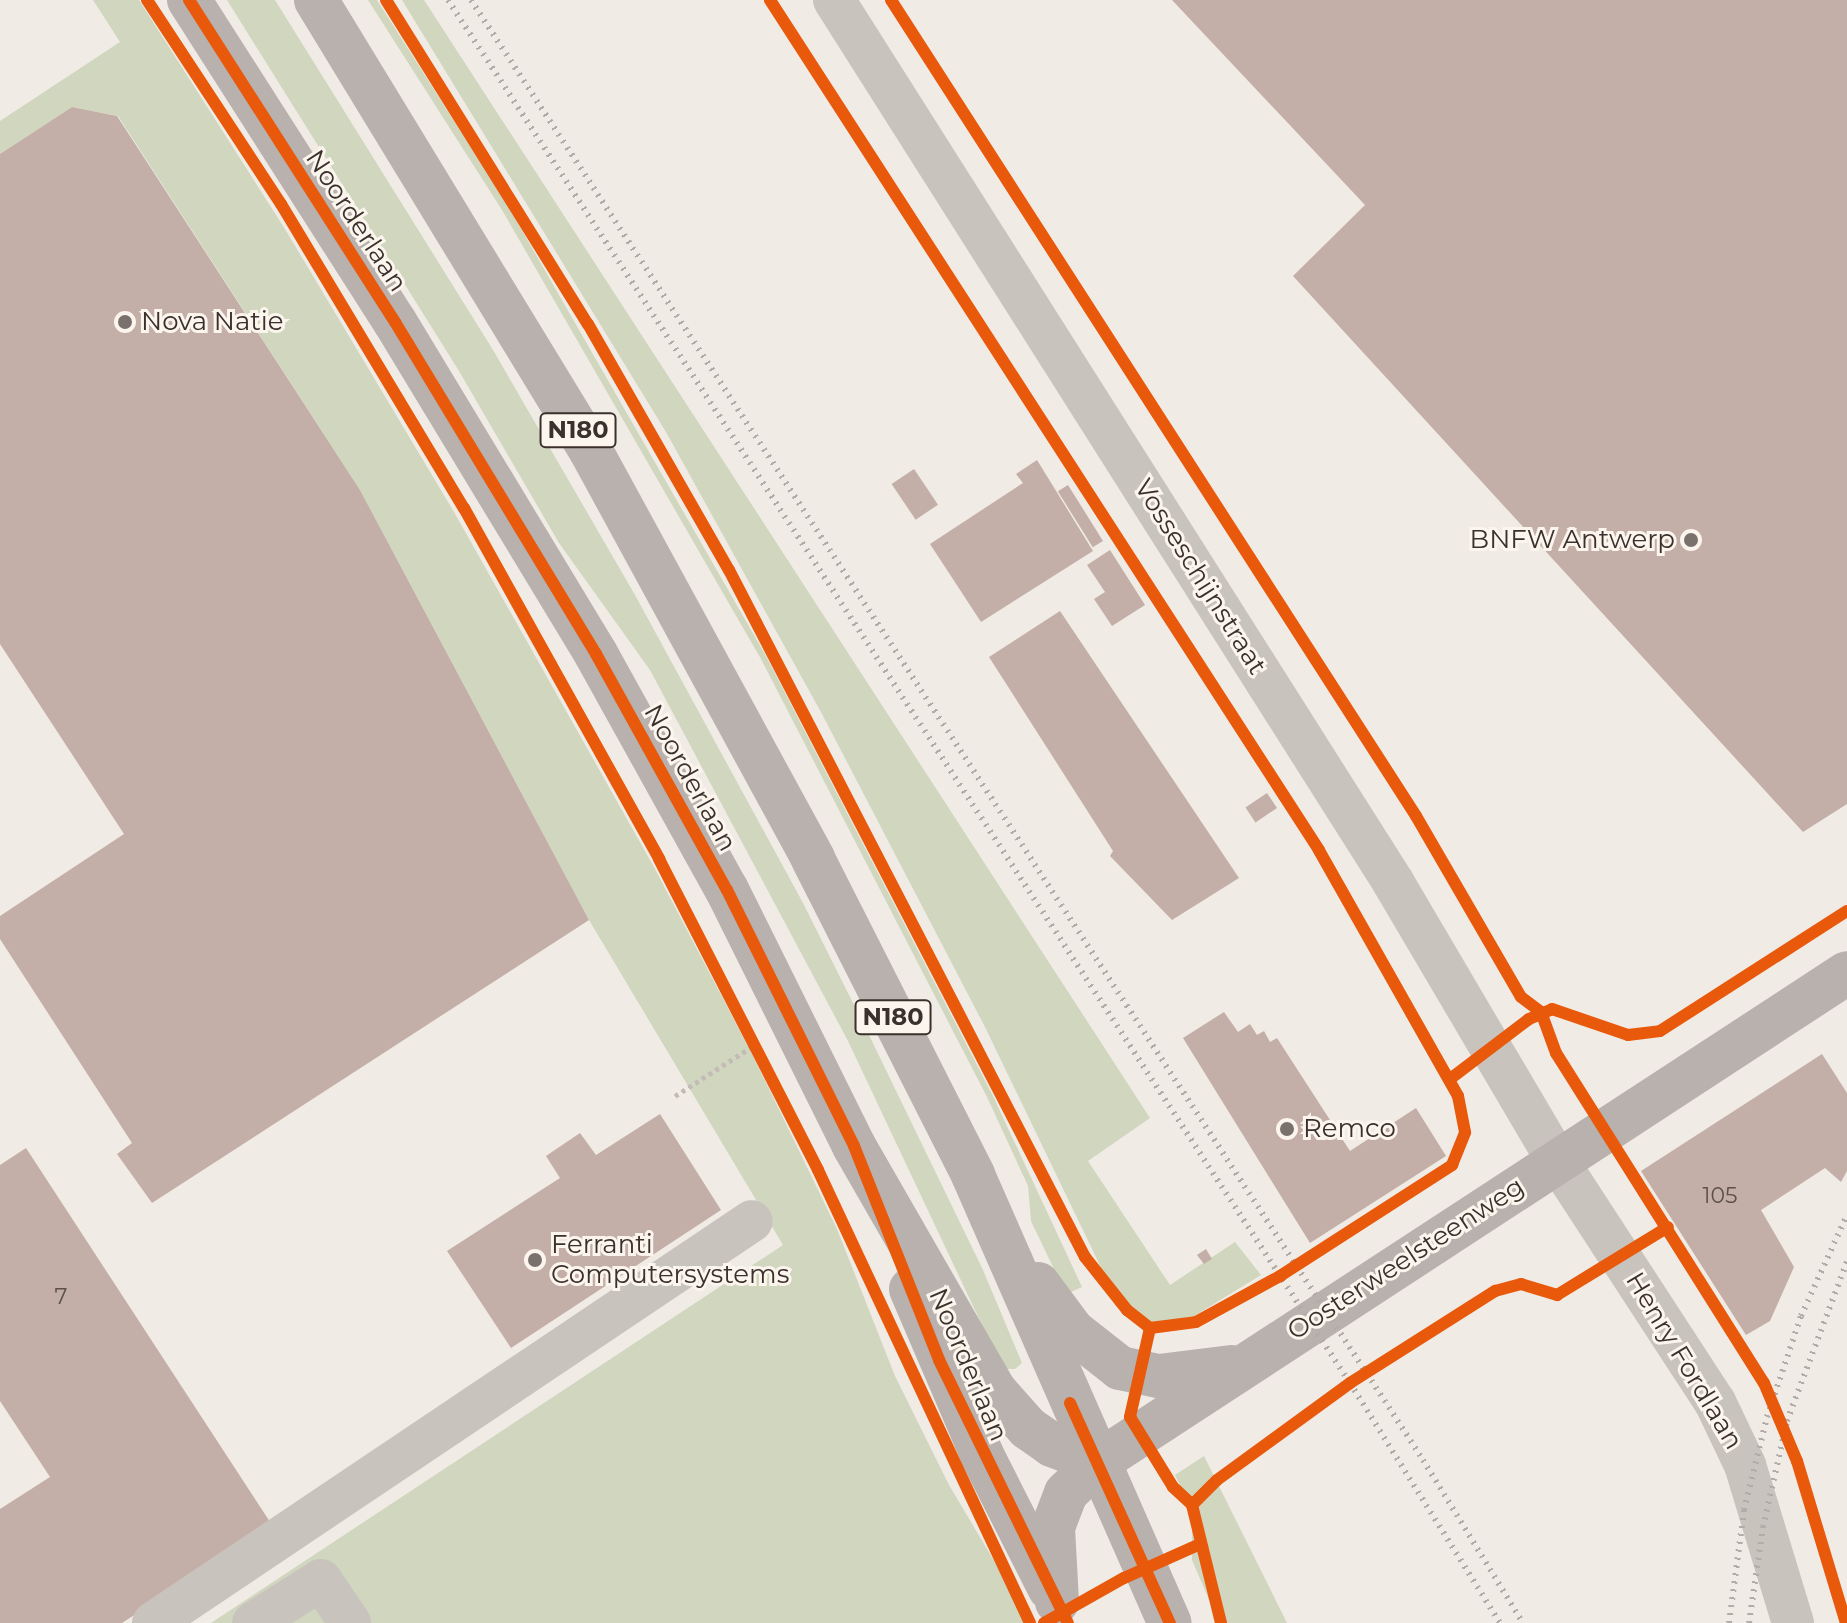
<!DOCTYPE html>
<style>
body{margin:0}
#map{position:relative;width:1847px;height:1623px;overflow:hidden;background:#f0ebe5;font-family:Montserrat,sans-serif}
div>[style]{position:absolute}
[style*='--x']{left:calc(var(--x)*1px);top:calc(var(--y)*1px);width:calc(var(--w)*1px);rotate:calc(var(--a)*1deg)}
.green>*{inset:0;background:#d1d6bf}
.building>*{inset:0;background:#c3afa7;transform-origin:0 0}
.path>*{height:5px;margin-top:-2.5px;transform-origin:0;background:repeating-linear-gradient(90deg,#c2bbb6 0 4px,transparent 0 8px)}
.minor>*{height:42px;margin:-21px;padding:0 21px;transform-origin:21px;border-radius:21px;background:#c9c3be}
.major>*{height:44px;margin:-22px;padding:0 22px;transform-origin:22px;border-radius:22px;background:#b8b1ad}
.rail>*{height:6px;margin-top:-3px;transform-origin:0;background:repeating-linear-gradient(90deg,#b1aca8 0 2px,transparent 0 8px)}
.cycleway>*{height:12px;margin:-6px;padding:0 6px;transform-origin:6px;border-radius:6px;background:#e8590c}
.dots>*{width:22px;height:22px;translate:-50% -50%;box-sizing:border-box;border:4px solid #fbf5ee;border-radius:50%}
span{translate:-50% -50%;white-space:nowrap;text-align:center;line-height:1.15;-webkit-text-stroke:6px #fbf5ee;paint-order:stroke}
.number-label{font-size:22px;color:#5d504a}
.number-label span{-webkit-text-stroke-width:0}
.shield-label span{padding:2px 6px;background:#fbf5ee;border:2px solid;border-radius:6px;-webkit-text-stroke-width:0}
.shield-label{font-size:24px;color:#3b302b;font-weight:700}
.street-label{font-size:26px;color:#3b302b}
.poi-label{font-size:26px;color:#3b302b}
.left{translate:0 -50%;text-align:left}
.right{translate:-100% -50%;text-align:right}
</style>
<div id="map">
<div class="green">
<div style="clip-path:polygon(93px 0,139px 0,285px 229px,454px 512px,654px 867px,753px 1056px,837px 1229px,895px 1376px,949px 1485px,1031px 1623px,211px 1623px,783px 1245px,589px 920px,360px 490px,118px 116px,72px 107px,0 154px,0 121px,120px 42px)"></div>
<div style="clip-path:polygon(227px 0,275px 0,493px 350px,635px 595px,803px 903px,867px 1031px,983px 1270px,1022px 1363px,1015px 1369px,1005px 1369px,999px 1361px,848px 1041px,650px 670px,559px 543px,459px 371px)"></div>
<div style="clip-path:polygon(368px 0,377px 0,508px 206px,766px 656px,993px 1096px,1082px 1287px,1066px 1294px,1031px 1221px,1028px 1186px,987px 1097px,761px 659px,502px 210px)"></div>
<div style="clip-path:polygon(402px 0,424px 0,1150px 1118px,1088px 1161px,1170px 1285px,1235px 1242px,1261px 1275px,1191px 1318px,1164px 1326px,1133px 1320px,1121px 1309px,985px 1027px,822px 714px,666px 432px)"></div>
<div style="clip-path:polygon(1204px 1456px,1287px 1623px,1219px 1623px,1192px 1560px,1192px 1510px,1175px 1475px)"></div>
</div>
<div class="building">
<div style="clip-path:polygon(1172px 0,1847px 0,1847px 804px,1803px 832px,1293px 276px,1365px 205px)"></div>
<div style="clip-path:polygon(72px 107px,117px 116px,360px 490px,589px 920px,152px 1203px,117px 1154px,132px 1143px,0 939px,0 916px,124px 834px,0 644px,0 154px)"></div>
<div style="clip-path:polygon(1037px 460px,1093px 551px,981px 622px,930px 544px,1023px 483px,1016px 474px)"></div>
<div style="left:914px;top:469px;width:43px;height:27px;rotate:56deg"></div>
<div style="left:1068px;top:485px;width:66px;height:12px;rotate:58deg"></div>
<div style="clip-path:polygon(1110px 550px,1145px 605px,1112px 626px,1094px 599px,1105px 592px,1087px 565px)"></div>
<div style="clip-path:polygon(1060px 611px,1239px 878px,1172px 920px,1110px 856px,1113px 851px,989px 657px)"></div>
<div style="left:1267px;top:793px;width:18px;height:26px;rotate:56deg"></div>
<div style="clip-path:polygon(1224px 1012px,1238px 1032px,1250px 1024px,1257px 1035px,1264px 1031px,1270px 1042px,1277px 1038px,1350px 1151px,1416px 1108px,1446px 1156px,1310px 1243px,1183px 1038px)"></div>
<div style="clip-path:polygon(1822px 1054px,1847px 1093px,1847px 1171px,1841px 1182px,1825px 1168px,1761px 1210px,1794px 1267px,1770px 1321px,1746px 1335px,1641px 1171px)"></div>
<div style="clip-path:polygon(660px 1114px,721px 1210px,511px 1348px,447px 1251px,560px 1178px,546px 1156px,580px 1133px,596px 1155px)"></div>
<div style="clip-path:polygon(26px 1148px,272px 1525px,122px 1623px,0 1623px,0 1509px,50px 1477px,0 1401px,0 1165px)"></div>
<div style="clip-path:polygon(1206px 1249px,1212px 1259px,1204px 1264px,1197px 1255px)"></div>
</div>
<div class="path">
<div style="--x:675;--y:1096;--w:98;--a:-32.6"></div>
</div>
<div class="minor">
<div style="--x:834;--y:0;--w:1044;--a:57.63"></div>
<div style="--x:1393;--y:882;--w:323;--a:59.5"></div>
<div style="--x:1557;--y:1160;--w:289;--a:56.9"></div>
<div style="--x:1715;--y:1402;--w:70;--a:64.5"></div>
<div style="--x:1745;--y:1465;--w:165;--a:73.1"></div>
<div style="--x:153;--y:1623;--w:721;--a:-33.87"></div>
<div style="--x:253;--y:1623;--w:80;--a:-32.3"></div>
<div style="--x:321;--y:1580;--w:52;--a:56"></div>
</div>
<div class="major">
<div style="--x:189;--y:0;--w:382;--a:57.4"></div>
<div style="--x:395;--y:322;--w:388;--a:58.8"></div>
<div style="--x:596;--y:654;--w:270;--a:61"></div>
<div style="--x:727;--y:890;--w:286;--a:63.6"></div>
<div style="--x:854;--y:1146;--w:283;--a:60.1"></div>
<div style="--x:995;--y:1391;--w:50;--a:48.3"></div>
<div style="--x:1028;--y:1428;--w:29;--a:35"></div>
<div style="--x:1052;--y:1445;--w:49;--a:20.3"></div>
<div style="--x:316;--y:0;--w:528;--a:58.63"></div>
<div style="--x:591;--y:451;--w:464;--a:61.4"></div>
<div style="--x:813;--y:859;--w:354;--a:63.1"></div>
<div style="--x:973;--y:1175;--w:489;--a:66.3"></div>
<div style="--x:1038;--y:1284;--w:59;--a:53.3"></div>
<div style="--x:1073;--y:1331;--w:60;--a:38.2"></div>
<div style="--x:1120;--y:1368;--w:40;--a:12"></div>
<div style="--x:1159;--y:1376;--w:73;--a:-7.1"></div>
<div style="--x:911;--y:1289;--w:181;--a:66.8"></div>
<div style="--x:982;--y:1455;--w:150;--a:63.1"></div>
<div style="--x:1057;--y:1602;--w:75;--a:-93.1"></div>
<div style="--x:1053;--y:1527;--w:36;--a:-69"></div>
<div style="--x:1066;--y:1493;--w:45;--a:-44.1"></div>
<div style="--x:1098;--y:1462;--w:894;--a:-33.14"></div>
</div>
<div class="rail">
<div style="--x:448;--y:0;--w:1651;--a:56.89"></div>
<div style="--x:1350;--y:1383;--w:283;--a:58"></div>
<div style="--x:471;--y:0;--w:1743;--a:56.89"></div>
<div style="--x:1423;--y:1460;--w:191;--a:58.5"></div>
<div style="--x:1729;--y:1623;--w:114;--a:-82.4"></div>
<div style="--x:1744;--y:1510;--w:96;--a:-76.1"></div>
<div style="--x:1767;--y:1417;--w:107;--a:-71.4"></div>
<div style="--x:1801;--y:1316;--w:111;--a:-65.5"></div>
<div style="--x:1749;--y:1623;--w:97;--a:-81.7"></div>
<div style="--x:1763;--y:1527;--w:109;--a:-77.2"></div>
<div style="--x:1787;--y:1421;--w:171;--a:-69.4"></div>
</div>
<div class="cycleway">
<div style="--x:147;--y:0;--w:244;--a:56.7"></div>
<div style="--x:281;--y:204;--w:355;--a:59"></div>
<div style="--x:464;--y:508;--w:402;--a:60.9"></div>
<div style="--x:659;--y:859;--w:349;--a:62.9"></div>
<div style="--x:818;--y:1170;--w:500;--a:64.92"></div>
<div style="--x:189;--y:0;--w:382;--a:57.4"></div>
<div style="--x:395;--y:322;--w:388;--a:58.8"></div>
<div style="--x:596;--y:654;--w:270;--a:61"></div>
<div style="--x:727;--y:890;--w:286;--a:63.6"></div>
<div style="--x:854;--y:1146;--w:230;--a:68.3"></div>
<div style="--x:939;--y:1360;--w:293;--a:63.9"></div>
<div style="--x:386;--y:0;--w:382;--a:58.1"></div>
<div style="--x:588;--y:324;--w:284;--a:60.2"></div>
<div style="--x:729;--y:570;--w:774;--a:62.61"></div>
<div style="--x:1085;--y:1257;--w:68;--a:51.6"></div>
<div style="--x:1127;--y:1310;--w:29;--a:38"></div>
<div style="--x:1150;--y:1328;--w:46;--a:-7.4"></div>
<div style="--x:1196;--y:1322;--w:96;--a:-28.7"></div>
<div style="--x:1280;--y:1276;--w:205;--a:-32.8"></div>
<div style="--x:1452;--y:1165;--w:35;--a:-68"></div>
<div style="--x:1465;--y:1132;--w:37;--a:-101"></div>
<div style="--x:1458;--y:1096;--w:283;--a:-119.5"></div>
<div style="--x:1319;--y:850;--w:1012;--a:-122.86"></div>
<div style="--x:891;--y:0;--w:970;--a:57.24"></div>
<div style="--x:1416;--y:816;--w:209;--a:59.9"></div>
<div style="--x:1521;--y:997;--w:25;--a:37"></div>
<div style="--x:1541;--y:1012;--w:44;--a:69.9"></div>
<div style="--x:1556;--y:1053;--w:390;--a:57.8"></div>
<div style="--x:1764;--y:1383;--w:85;--a:67.1"></div>
<div style="--x:1797;--y:1461;--w:169;--a:73.2"></div>
<div style="--x:1450;--y:1079;--w:99;--a:-37.2"></div>
<div style="--x:1529;--y:1019;--w:25;--a:-23"></div>
<div style="--x:1552;--y:1009;--w:80;--a:18.9"></div>
<div style="--x:1628;--y:1035;--w:32;--a:-7"></div>
<div style="--x:1660;--y:1031;--w:222;--a:-32.7"></div>
<div style="--x:1150;--y:1328;--w:91;--a:102.7"></div>
<div style="--x:1130;--y:1417;--w:82;--a:58.4"></div>
<div style="--x:1173;--y:1487;--w:26;--a:43"></div>
<div style="--x:1070;--y:1403;--w:242;--a:65.6"></div>
<div style="--x:1044;--y:1623;--w:92;--a:-29.4"></div>
<div style="--x:1124;--y:1578;--w:81;--a:-24"></div>
<div style="--x:1221;--y:1623;--w:122;--a:-103.8"></div>
<div style="--x:1192;--y:1505;--w:35;--a:-45"></div>
<div style="--x:1217;--y:1480;--w:165;--a:-36.1"></div>
<div style="--x:1350;--y:1383;--w:172;--a:-32.4"></div>
<div style="--x:1495;--y:1291;--w:27;--a:-15"></div>
<div style="--x:1521;--y:1284;--w:38;--a:17"></div>
<div style="--x:1557;--y:1295;--w:130;--a:-31.5"></div>
</div>
<div class="dots">
<div style="left:125px;top:322px;background:#7a716c"></div>
<div style="left:1691px;top:540px;background:#7a716c"></div>
<div style="left:1287px;top:1129px;background:#7a716c"></div>
<div style="left:535px;top:1260px;background:#7a716c"></div>
</div>
<div class="number-label">
<span style="left:1720px;top:1196px">105</span>
<span style="left:61px;top:1297px">7</span>
</div>
<div class="shield-label">
<span style="left:578px;top:430px">N180</span>
<span style="left:893px;top:1017px">N180</span>
</div>
<div class="street-label">
<span style="left:356px;top:221px;rotate:57deg">Noorderlaan</span>
<span style="left:1200px;top:577px;rotate:58deg">Vosseschijnstraat</span>
<span style="left:690px;top:778px;rotate:61deg">Noorderlaan</span>
<span style="left:1406px;top:1259px;rotate:-33deg">Oosterweelsteenweg</span>
<span style="left:1684px;top:1361px;rotate:59deg">Henry Fordlaan</span>
<span style="left:968px;top:1365px;rotate:67deg">Noorderlaan</span>
</div>
<div class="poi-label">
<span class="left" style="left:141px;top:322px">Nova Natie</span>
<span class="right" style="left:1675px;top:540px">BNFW Antwerp</span>
<span class="left" style="left:1303px;top:1129px">Remco</span>
<span class="left" style="left:551px;top:1260px">Ferranti<br>Computersystems</span>
</div>
</div>
